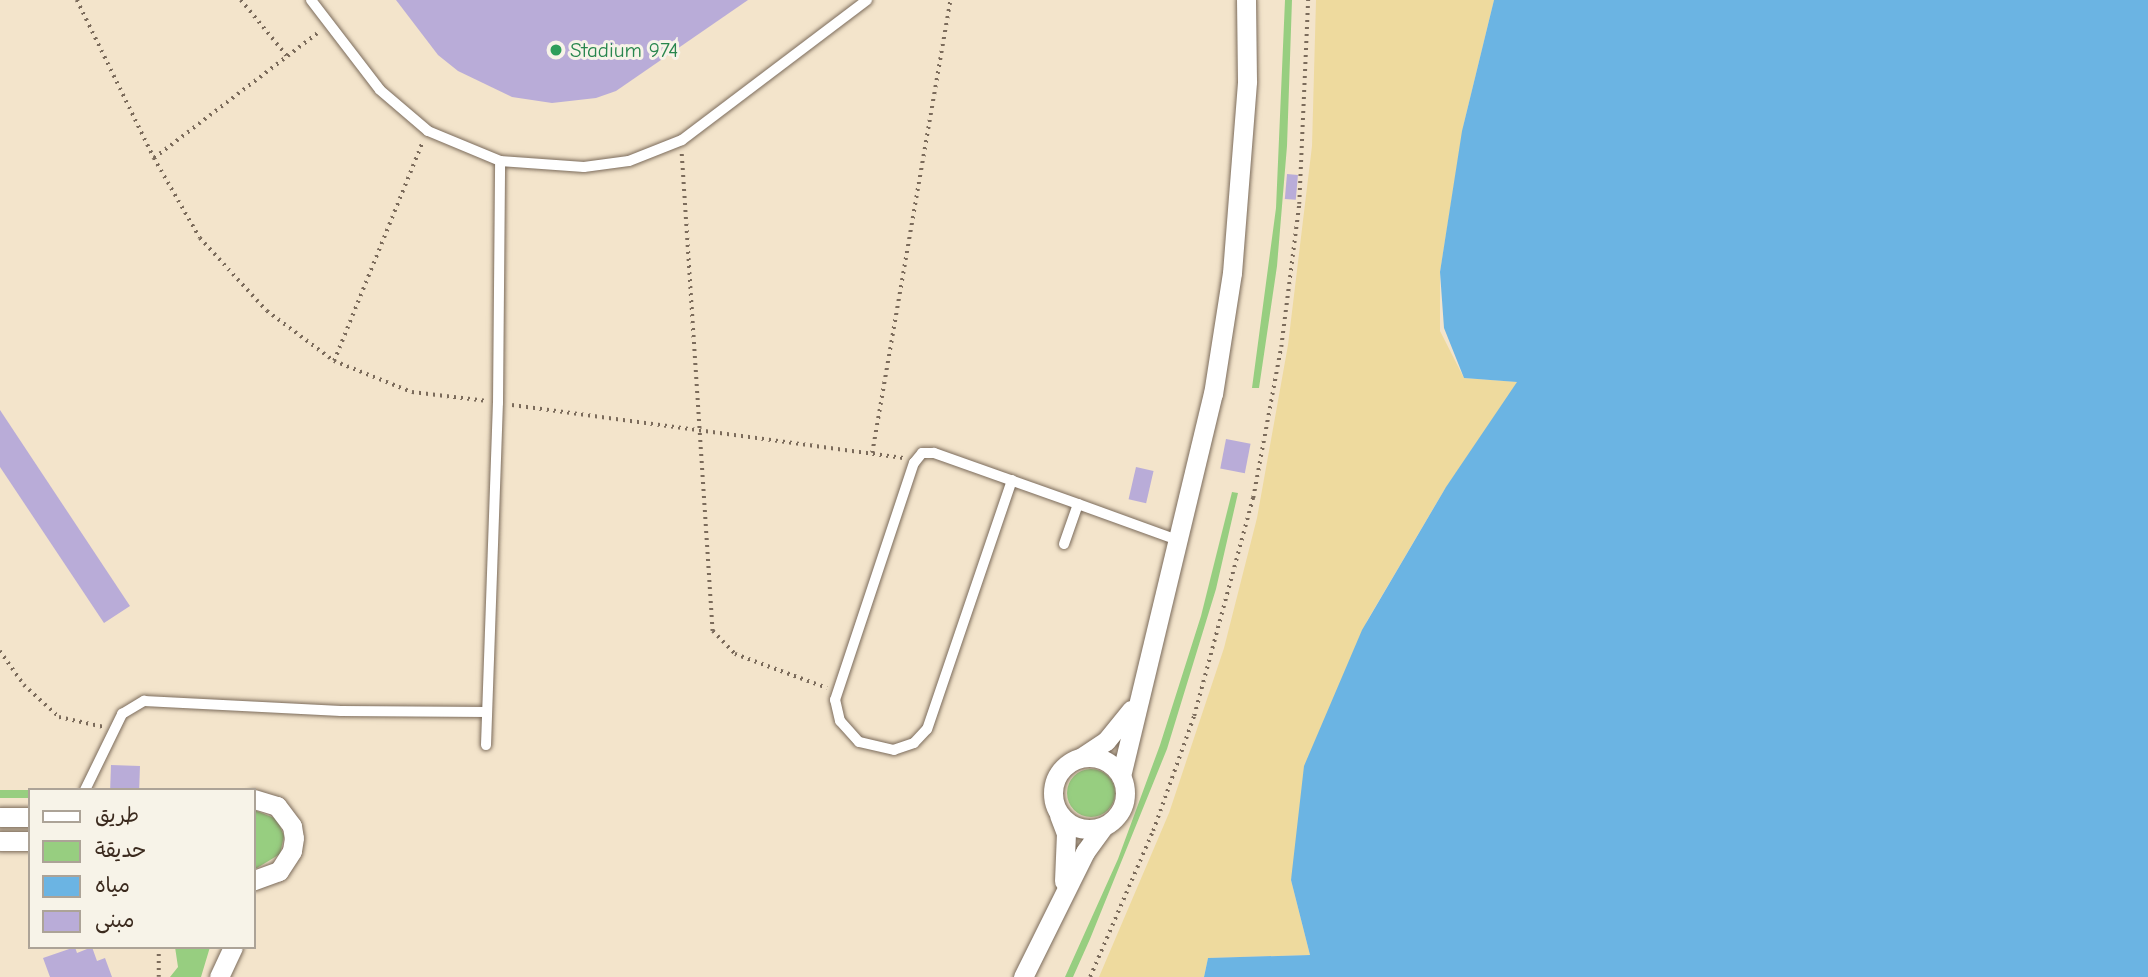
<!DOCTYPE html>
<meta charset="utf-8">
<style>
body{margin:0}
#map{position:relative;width:2148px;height:977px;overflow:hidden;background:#f3e4cb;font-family:"Comic Neue","Playpen Sans Arabic",sans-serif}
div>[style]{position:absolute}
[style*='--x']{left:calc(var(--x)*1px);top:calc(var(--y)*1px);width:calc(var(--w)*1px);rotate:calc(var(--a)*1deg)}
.green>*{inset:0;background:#97ce80;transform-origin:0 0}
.round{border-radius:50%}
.sand>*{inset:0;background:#eeda9e}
.water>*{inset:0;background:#6bb4e3}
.building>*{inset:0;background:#b9acd8;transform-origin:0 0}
.path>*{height:3.5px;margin-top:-1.75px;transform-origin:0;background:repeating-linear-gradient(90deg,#7b6b5b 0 2px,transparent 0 7px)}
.roads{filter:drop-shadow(0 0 2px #7b6b5b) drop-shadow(0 0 2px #7b6b5b)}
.lane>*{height:10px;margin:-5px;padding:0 5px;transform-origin:5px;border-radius:5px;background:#fff}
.street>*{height:19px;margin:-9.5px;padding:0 9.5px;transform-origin:9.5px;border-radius:9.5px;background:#fff}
.street>.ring{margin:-9.5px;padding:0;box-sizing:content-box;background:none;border:19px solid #fff;border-radius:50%}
.dots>*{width:19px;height:19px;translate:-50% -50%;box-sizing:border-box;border:4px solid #f7f3e8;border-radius:50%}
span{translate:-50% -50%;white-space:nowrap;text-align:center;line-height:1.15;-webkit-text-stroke:6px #f7f3e8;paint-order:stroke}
.leisure-label{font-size:21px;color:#27864d}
.left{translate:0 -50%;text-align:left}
.legend{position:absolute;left:28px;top:788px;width:228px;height:161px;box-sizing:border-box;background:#f7f3e8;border:2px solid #aca397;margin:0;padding:9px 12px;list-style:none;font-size:21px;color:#3b2a1e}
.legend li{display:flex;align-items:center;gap:14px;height:35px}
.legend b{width:35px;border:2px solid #aca397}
</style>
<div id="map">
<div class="green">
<div style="clip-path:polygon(1285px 0,1292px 0,1287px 146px,1277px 266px,1259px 388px,1252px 388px,1276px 208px)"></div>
<div style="clip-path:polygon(1232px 492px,1238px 493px,1216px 589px,1167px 749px,1090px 939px,1073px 977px,1065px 977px,1118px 859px,1160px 745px,1201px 616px)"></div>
<div class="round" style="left:1067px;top:769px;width:48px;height:48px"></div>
<div style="left:0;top:790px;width:30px;height:8px"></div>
<div style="clip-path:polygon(254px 810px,277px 819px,284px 836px,280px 854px,257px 868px,254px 868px)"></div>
<div style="clip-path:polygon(175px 947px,210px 947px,201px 977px,170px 977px,178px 967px)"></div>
</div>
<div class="sand">
<div style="clip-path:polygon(1316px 0,1494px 0,1464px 123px,1440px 272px,1440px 331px,1464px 378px,1518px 382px,1443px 492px,1367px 621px,1291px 880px,1310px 955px,1208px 958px,1204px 977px,1099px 977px,1169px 813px,1224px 648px,1257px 518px,1288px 345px,1312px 146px)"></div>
</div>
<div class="water">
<div style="clip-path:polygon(1494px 0,2148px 0,2148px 977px,1204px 977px,1208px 958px,1310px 955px,1291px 880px,1304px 766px,1362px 630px,1446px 487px,1517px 382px,1464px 378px,1444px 328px,1440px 272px,1462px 131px)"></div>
</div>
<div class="building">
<div style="clip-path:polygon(396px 0,748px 0,616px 91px,596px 98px,552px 103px,512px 97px,458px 71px,438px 55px)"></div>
<div style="left:1287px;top:174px;width:11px;height:25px;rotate:5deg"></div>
<div style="clip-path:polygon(0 410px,130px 606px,104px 623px,0 467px)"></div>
<div style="left:1226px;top:439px;width:25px;height:30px;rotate:11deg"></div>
<div style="left:1136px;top:467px;width:18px;height:33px;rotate:13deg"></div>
<div style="left:111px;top:765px;width:29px;height:25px;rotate:2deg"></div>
<div style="clip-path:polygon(75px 947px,77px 953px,92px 947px,97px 961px,105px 958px,112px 977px,50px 977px,43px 958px)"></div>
</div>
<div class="path">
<div style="--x:77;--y:0;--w:176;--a:64"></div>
<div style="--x:154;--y:158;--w:92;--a:60.1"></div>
<div style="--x:200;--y:238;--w:99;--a:47.5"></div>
<div style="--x:267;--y:311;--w:84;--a:36.7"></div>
<div style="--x:334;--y:361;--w:84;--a:21.7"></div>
<div style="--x:412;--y:392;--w:76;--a:6.8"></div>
<div style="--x:241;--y:0;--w:72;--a:50.6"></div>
<div style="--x:682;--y:154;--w:478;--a:86.3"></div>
<div style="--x:713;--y:631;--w:32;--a:46"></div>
<div style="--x:735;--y:654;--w:98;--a:20.3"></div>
<div style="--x:154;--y:158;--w:208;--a:-37.4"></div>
<div style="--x:334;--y:361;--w:235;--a:-68"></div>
<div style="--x:512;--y:405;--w:395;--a:7.7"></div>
<div style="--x:872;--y:453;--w:460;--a:-80.2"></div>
<div style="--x:0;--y:651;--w:42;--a:54.8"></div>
<div style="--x:24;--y:685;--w:47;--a:42.4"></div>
<div style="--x:59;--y:717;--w:46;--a:12.5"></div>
<div style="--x:159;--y:947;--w:30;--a:90"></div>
<div style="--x:1090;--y:977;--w:159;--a:-66.7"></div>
<div style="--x:1153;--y:831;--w:122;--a:-70.4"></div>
<div style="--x:1194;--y:716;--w:226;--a:-74.9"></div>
<div style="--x:1253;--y:498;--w:154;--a:-79.5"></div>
<div style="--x:1281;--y:347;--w:144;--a:-82.8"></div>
<div style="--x:1299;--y:204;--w:204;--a:-87.5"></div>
</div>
<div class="roads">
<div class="lane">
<div style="--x:311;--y:0;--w:113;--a:52.5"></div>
<div style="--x:380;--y:90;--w:63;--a:40.5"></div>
<div style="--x:428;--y:131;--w:78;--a:22.6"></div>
<div style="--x:500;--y:161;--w:84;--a:4.1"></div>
<div style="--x:584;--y:167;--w:45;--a:-7.6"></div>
<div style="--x:629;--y:161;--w:57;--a:-21.6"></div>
<div style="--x:682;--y:140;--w:232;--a:-37.1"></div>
<div style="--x:1012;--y:480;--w:263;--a:108.8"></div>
<div style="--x:927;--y:729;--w:19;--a:133"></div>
<div style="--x:914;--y:743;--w:21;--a:161"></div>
<div style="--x:894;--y:750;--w:36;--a:-167"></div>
<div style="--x:859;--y:742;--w:28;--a:-132"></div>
<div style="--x:840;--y:721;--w:22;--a:-103"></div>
<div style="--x:835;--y:700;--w:250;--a:-71.6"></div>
<div style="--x:914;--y:463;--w:13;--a:-51"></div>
<div style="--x:922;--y:453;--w:12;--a:0"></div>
<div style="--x:934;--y:453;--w:153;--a:19.5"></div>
<div style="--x:1078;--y:504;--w:109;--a:19.9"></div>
<div style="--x:1064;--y:544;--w:42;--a:-70.7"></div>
<div style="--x:486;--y:745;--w:342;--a:-88"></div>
<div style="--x:498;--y:403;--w:242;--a:-89.5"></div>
<div style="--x:85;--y:790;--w:85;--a:-64"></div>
<div style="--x:122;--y:714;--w:26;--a:-31"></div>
<div style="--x:144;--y:701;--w:197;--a:2.9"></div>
<div style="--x:341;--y:711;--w:146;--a:0.4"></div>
</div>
<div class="street">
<div class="ring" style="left:1053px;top:757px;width:53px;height:53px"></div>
<div style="--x:1082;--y:757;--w:29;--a:-34"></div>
<div style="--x:1106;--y:741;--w:40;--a:-51"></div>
<div style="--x:1121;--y:776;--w:393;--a:-76.5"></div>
<div style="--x:1213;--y:394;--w:122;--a:-81.1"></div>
<div style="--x:1232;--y:273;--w:193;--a:-85.5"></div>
<div style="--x:1247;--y:81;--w:81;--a:-90.7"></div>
<div style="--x:254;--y:799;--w:24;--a:17"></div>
<div style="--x:277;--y:806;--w:25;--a:53"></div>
<div style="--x:292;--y:826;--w:12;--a:81"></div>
<div style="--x:294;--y:838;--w:13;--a:99"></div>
<div style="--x:292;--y:851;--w:24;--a:123"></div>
<div style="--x:279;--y:871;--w:27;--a:160"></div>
<div style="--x:1059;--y:815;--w:19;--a:69"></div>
<div style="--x:1066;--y:833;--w:48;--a:92.4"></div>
<div style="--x:0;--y:817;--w:30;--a:0"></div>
<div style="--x:0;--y:841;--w:30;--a:0"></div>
<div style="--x:219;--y:977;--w:33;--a:-65"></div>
<div style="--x:1023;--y:977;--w:140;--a:-63.6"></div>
<div style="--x:1085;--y:852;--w:31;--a:-54"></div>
</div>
</div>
<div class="dots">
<div style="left:556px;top:50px;background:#2e9e5b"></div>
</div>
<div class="leisure-label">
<span class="left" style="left:570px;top:50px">Stadium 974</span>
</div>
<ul class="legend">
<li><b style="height:9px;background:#fff"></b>طريق</li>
<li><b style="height:19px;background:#97ce80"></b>حديقة</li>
<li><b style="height:19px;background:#6bb4e3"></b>مياه</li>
<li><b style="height:19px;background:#b9acd8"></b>مبنى</li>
</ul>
</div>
